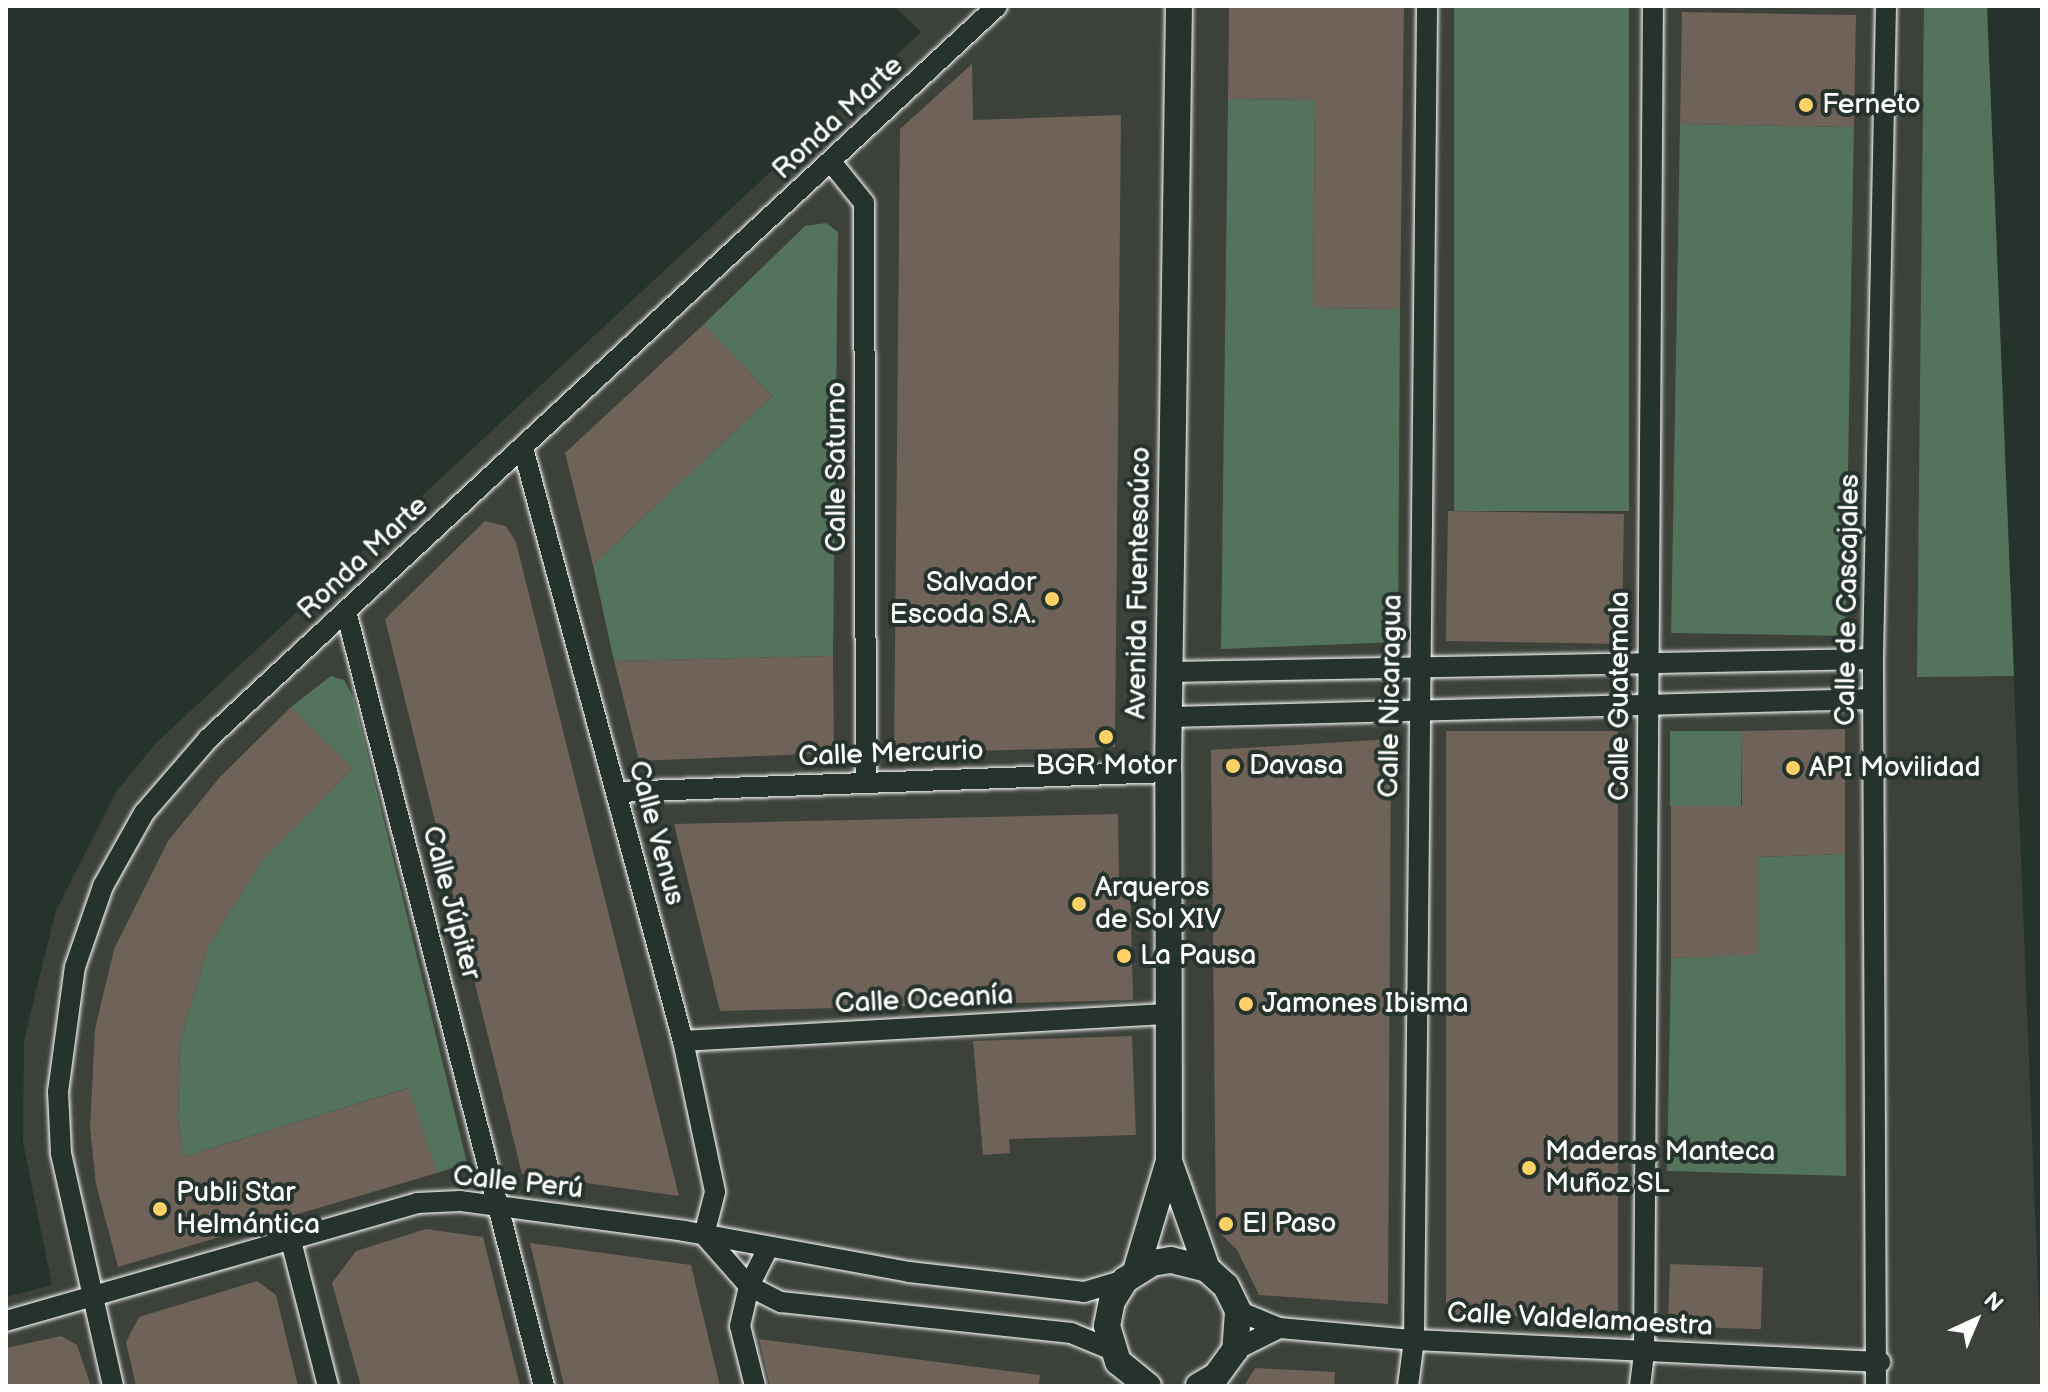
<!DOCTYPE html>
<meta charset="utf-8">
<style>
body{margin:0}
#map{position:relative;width:2048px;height:1392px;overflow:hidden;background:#26332d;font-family:"Balsamiq Sans",sans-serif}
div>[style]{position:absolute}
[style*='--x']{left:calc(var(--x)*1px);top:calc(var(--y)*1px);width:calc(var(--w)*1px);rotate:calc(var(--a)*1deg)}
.built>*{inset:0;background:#3c413a}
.green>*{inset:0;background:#54735d;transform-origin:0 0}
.building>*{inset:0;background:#6e6259;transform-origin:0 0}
.roads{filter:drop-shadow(0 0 2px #fff) drop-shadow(0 0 2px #fff)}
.minor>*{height:20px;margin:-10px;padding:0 10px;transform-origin:10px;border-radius:10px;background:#26332d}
.tertiary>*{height:26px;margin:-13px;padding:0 13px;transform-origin:13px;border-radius:13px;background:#26332d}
.dots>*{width:22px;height:22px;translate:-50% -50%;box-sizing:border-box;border:4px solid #26332d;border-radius:50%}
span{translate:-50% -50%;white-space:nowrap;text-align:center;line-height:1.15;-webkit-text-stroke:8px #26332d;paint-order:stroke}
.poi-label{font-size:28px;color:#fff}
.left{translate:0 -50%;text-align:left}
.right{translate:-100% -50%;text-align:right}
.street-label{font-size:28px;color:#fff}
.frame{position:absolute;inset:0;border:8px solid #fff;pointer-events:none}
.north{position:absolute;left:1936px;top:1280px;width:80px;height:80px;-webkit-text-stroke:6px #26332d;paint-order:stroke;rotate:44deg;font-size:22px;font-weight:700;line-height:32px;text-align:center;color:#fff}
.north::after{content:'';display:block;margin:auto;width:28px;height:36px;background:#fff;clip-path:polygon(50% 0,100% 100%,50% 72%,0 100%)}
</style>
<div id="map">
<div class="built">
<div style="clip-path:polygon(894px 6px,1987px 6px,2042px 1386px,6px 1386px,6px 1297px,52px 1285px,23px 1142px,24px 1040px,56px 911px,116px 792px,156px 743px,921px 32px)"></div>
</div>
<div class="green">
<div style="left:1454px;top:6px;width:175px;height:505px"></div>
<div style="clip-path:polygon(1924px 6px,1987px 6px,2014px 676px,1917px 677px)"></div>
<div style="clip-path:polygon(1228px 99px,1315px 100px,1313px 308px,1400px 309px,1398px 642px,1221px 649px)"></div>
<div style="left:1680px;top:124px;width:174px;height:509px;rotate:1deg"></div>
<div style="clip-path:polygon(826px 223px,838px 232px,833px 656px,614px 661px,593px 565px,772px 396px,704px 324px,805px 226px)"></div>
<div style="clip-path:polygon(331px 676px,344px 680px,354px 698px,467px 1163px,437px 1173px,408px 1088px,183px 1157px,178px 1117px,180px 1043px,208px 947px,261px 862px,352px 769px,291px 707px)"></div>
<div style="left:1670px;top:731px;width:71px;height:75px"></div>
<div style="clip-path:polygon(1845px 854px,1846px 1176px,1667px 1171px,1671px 958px,1758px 954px,1758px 857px)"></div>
</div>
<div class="building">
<div style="clip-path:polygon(1229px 6px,1404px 6px,1400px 309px,1313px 308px,1315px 100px,1228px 99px)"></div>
<div style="left:1682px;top:12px;width:174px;height:112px;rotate:1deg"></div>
<div style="clip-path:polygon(972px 64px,973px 120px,1121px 115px,1115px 747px,894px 753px,900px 129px)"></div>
<div style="clip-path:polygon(704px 324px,772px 396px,593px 565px,565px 453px)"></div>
<div style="left:1448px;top:511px;width:176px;height:130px;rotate:1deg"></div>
<div style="clip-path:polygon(485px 521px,506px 526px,516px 542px,679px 1196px,522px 1174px,385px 619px)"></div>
<div style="clip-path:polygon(833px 656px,834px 753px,639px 761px,614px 661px)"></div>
<div style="clip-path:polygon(291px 707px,353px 768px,261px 862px,208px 947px,180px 1043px,178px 1117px,183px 1157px,409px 1088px,437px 1173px,118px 1267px,96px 1184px,90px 1128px,95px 1029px,114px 949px,168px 841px,220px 777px)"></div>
<div style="clip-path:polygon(1845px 729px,1845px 854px,1758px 857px,1758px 955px,1671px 958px,1671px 806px,1742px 806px,1741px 731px)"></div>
<div style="left:1618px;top:731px;width:585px;height:172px;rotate:90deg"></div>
<div style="clip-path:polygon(1391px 739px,1388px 1304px,1259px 1295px,1237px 1250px,1216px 1229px,1211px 750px)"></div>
<div style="clip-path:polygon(1118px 814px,1119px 878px,1130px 878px,1133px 1000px,720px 1011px,674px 824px)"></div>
<div style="clip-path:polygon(1132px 1036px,1136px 1135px,1009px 1139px,1010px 1153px,983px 1155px,973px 1041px)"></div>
<div style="clip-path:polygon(426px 1229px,483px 1237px,520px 1386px,361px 1386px,332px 1283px,356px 1251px)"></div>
<div style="clip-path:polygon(530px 1243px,691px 1265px,720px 1386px,564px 1386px)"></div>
<div style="left:1670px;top:1264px;width:93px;height:62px;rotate:2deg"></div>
<div style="clip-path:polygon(257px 1281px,276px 1295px,298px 1386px,136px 1386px,126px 1342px,139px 1317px)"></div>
<div style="clip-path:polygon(61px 1336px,77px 1345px,91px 1386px,6px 1386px,6px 1348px)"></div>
<div style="clip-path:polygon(759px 1339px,1040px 1375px,1039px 1386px,770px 1386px)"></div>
<div style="clip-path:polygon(1255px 1368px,1335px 1372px,1334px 1386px,1244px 1386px)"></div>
</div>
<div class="roads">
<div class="minor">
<div style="--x:832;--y:163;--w:51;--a:51.3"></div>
<div style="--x:864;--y:203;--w:580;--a:89.8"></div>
<div style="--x:523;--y:448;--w:614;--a:74.9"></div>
<div style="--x:683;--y:1041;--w:154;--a:78"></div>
<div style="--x:715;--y:1192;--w:44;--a:104.3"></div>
<div style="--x:346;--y:611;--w:800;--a:75.67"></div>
<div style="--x:1170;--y:672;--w:703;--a:-1.06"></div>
<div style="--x:1170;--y:717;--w:703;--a:-1.47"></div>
<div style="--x:617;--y:792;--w:551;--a:-2.08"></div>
<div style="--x:683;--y:1041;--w:487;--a:-3.2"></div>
<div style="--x:704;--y:1235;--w:68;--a:48.6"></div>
<div style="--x:749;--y:1286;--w:36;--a:27"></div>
<div style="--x:781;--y:1302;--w:292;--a:6.1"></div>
<div style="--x:1071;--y:1333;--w:44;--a:22.5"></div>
<div style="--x:291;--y:1241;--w:150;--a:75.7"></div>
<div style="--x:1238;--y:1311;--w:44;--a:22.5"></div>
<div style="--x:1279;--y:1328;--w:136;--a:5.1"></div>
<div style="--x:1414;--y:1340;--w:467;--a:2.7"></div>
<div style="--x:6;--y:1321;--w:428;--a:-16"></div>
<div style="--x:417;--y:1203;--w:43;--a:-2.7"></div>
<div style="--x:460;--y:1201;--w:226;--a:7.6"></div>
<div style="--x:684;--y:1231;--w:229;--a:10.3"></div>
<div style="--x:909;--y:1272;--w:176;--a:6.5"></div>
<div style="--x:1084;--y:1292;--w:43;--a:-16.3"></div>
<div style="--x:1235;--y:1350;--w:49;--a:-26.6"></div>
<div style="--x:113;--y:1386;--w:239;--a:-102.6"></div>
<div style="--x:61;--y:1153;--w:61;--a:-92.8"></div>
<div style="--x:58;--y:1092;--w:126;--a:-82.3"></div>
<div style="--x:75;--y:967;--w:86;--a:-70.9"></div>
<div style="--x:103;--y:886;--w:84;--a:-60.7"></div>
<div style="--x:144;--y:813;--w:98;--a:-49.1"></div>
<div style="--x:208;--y:739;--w:1077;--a:-42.89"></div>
<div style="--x:755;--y:1386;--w:62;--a:-104"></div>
<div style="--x:740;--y:1326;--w:41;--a:-77.3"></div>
<div style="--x:749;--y:1286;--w:42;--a:-63.4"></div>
<div style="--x:1408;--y:1386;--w:46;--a:-82.6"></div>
<div style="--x:1414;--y:1340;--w:1334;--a:-89.44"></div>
<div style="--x:1640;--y:1386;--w:34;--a:-83"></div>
<div style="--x:1644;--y:1352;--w:1346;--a:-89.62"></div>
<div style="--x:1876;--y:1386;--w:727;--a:-90.24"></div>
<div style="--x:1873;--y:659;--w:653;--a:-88.86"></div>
</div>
<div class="tertiary">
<div style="--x:1169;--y:1161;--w:114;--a:70.6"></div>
<div style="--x:1136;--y:1271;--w:115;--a:-73.3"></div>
<div style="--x:1169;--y:1161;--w:389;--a:-90.1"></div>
<div style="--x:1168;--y:772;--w:766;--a:-89.18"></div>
<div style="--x:1148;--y:1386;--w:38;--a:-141"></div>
<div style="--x:1118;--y:1362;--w:38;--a:-107"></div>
<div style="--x:1107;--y:1326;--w:25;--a:-79"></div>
<div style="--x:1112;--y:1301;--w:25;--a:-58"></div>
<div style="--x:1125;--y:1280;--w:32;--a:-32"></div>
<div style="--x:1152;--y:1263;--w:19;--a:-9"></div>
<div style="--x:1171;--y:1260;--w:37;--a:14"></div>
<div style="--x:1207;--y:1269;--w:25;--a:42"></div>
<div style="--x:1226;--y:1286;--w:28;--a:64"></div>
<div style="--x:1238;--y:1311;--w:39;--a:94"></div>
<div style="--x:1235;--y:1350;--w:32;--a:126"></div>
<div style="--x:1216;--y:1376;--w:20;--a:150"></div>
</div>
</div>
<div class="dots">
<div style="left:1806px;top:105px;background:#ffd166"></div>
<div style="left:1052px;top:599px;background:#ffd166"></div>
<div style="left:1106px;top:737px;background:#ffd166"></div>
<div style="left:1233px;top:766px;background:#ffd166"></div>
<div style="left:1793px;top:768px;background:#ffd166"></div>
<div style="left:1079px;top:904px;background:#ffd166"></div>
<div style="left:1124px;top:956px;background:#ffd166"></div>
<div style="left:1246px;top:1004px;background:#ffd166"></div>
<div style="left:1529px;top:1168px;background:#ffd166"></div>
<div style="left:160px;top:1209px;background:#ffd166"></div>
<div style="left:1226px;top:1224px;background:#ffd166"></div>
</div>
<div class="poi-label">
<span class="left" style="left:1822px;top:105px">Ferneto</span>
<span class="right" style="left:1036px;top:599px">Salvador<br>Escoda S.A.</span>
<span style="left:1106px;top:766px">BGR Motor</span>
<span class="left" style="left:1249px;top:766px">Davasa</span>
<span class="left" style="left:1809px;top:768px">API Movilidad</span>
<span class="left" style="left:1095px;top:904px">Arqueros<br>de Sol XIV</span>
<span class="left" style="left:1140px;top:956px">La Pausa</span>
<span class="left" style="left:1262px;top:1004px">Jamones Ibisma</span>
<span class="left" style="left:1545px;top:1168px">Maderas Manteca<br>Muñoz SL</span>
<span class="left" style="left:176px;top:1209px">Publi Star<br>Helmántica</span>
<span class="left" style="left:1242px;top:1224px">El Paso</span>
</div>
<div class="street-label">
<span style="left:838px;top:118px;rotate:-43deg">Ronda Marte</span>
<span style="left:837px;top:467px;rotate:-90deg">Calle Saturno</span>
<span style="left:363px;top:558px;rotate:-43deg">Ronda Marte</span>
<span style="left:1139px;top:583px;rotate:-89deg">Avenida Fuentesaúco</span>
<span style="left:1848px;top:600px;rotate:-89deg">Calle de Cascajales</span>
<span style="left:1391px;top:696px;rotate:-89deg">Calle Nicaragua</span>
<span style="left:1620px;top:696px;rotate:-90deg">Calle Guatemala</span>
<span style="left:891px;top:754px;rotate:-2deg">Calle Mercurio</span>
<span style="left:656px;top:833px;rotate:75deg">Calle Venus</span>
<span style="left:451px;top:903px;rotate:75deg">Calle Júpiter</span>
<span style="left:924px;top:1000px;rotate:-3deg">Calle Oceanía</span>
<span style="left:518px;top:1183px;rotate:6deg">Calle Perú</span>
<span style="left:1580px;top:1320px;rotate:3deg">Calle Valdelamaestra</span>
</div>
<div class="frame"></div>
<div class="north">N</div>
</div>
